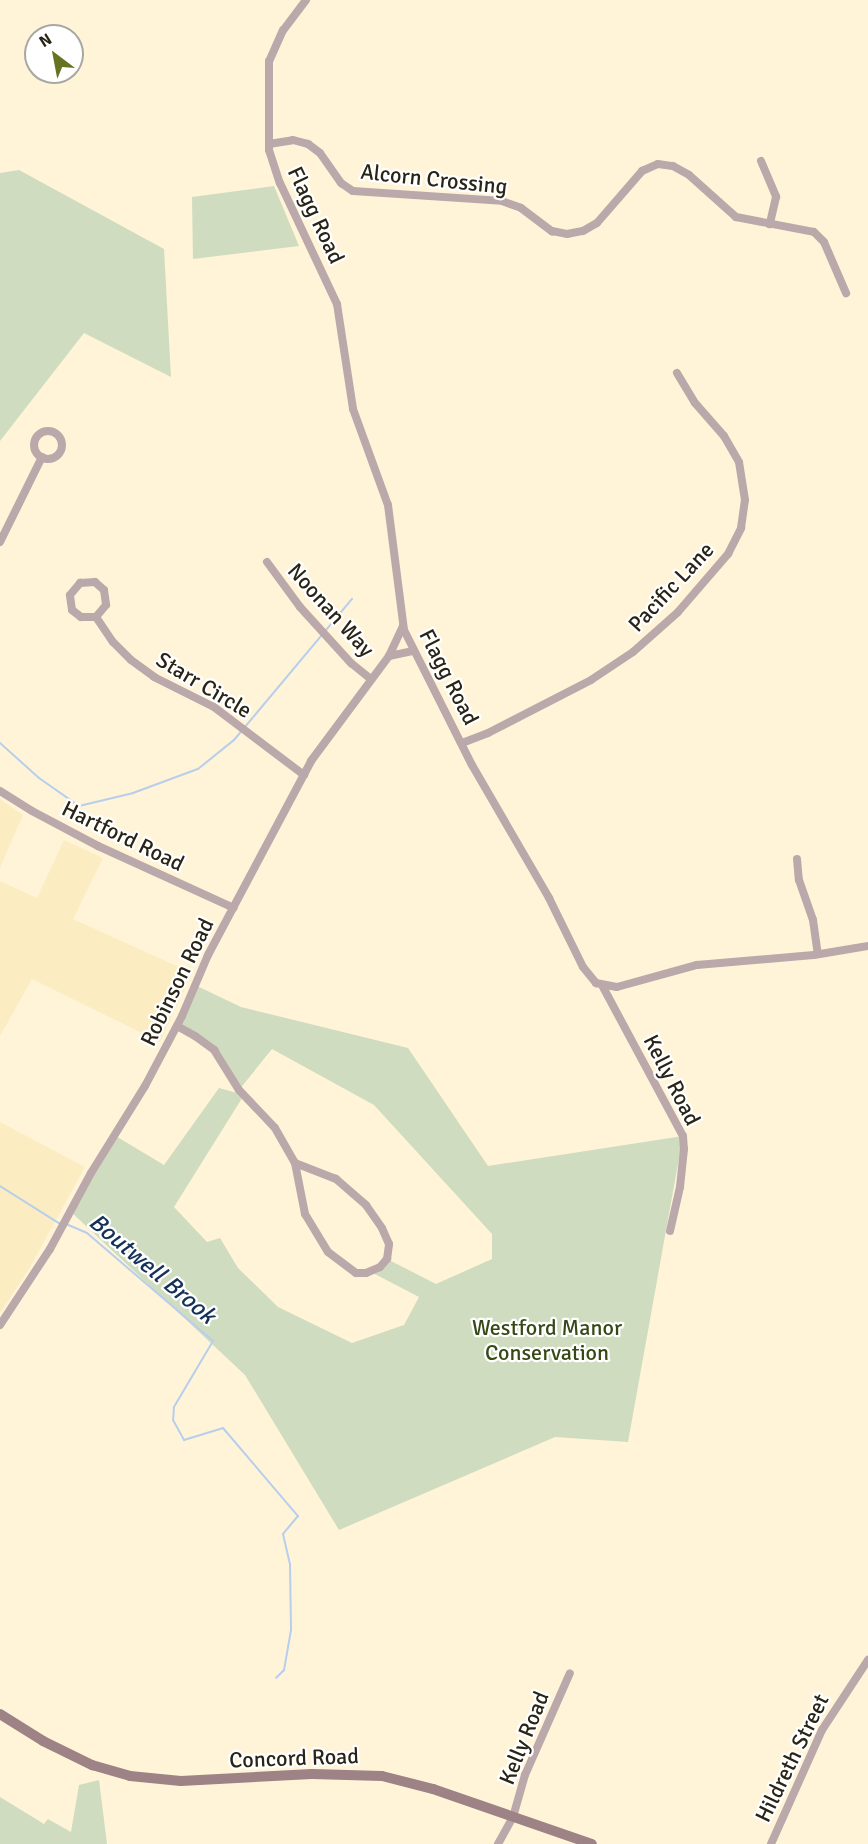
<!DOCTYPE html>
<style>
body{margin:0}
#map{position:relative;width:868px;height:1844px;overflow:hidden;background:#fff4d8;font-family:Signika,sans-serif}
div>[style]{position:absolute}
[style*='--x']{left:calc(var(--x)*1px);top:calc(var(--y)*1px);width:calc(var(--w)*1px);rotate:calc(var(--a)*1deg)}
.built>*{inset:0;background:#fcecc1}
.green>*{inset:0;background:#cfdcbf}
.stream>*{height:2px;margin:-1px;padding:0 1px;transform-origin:1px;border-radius:1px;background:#b8ceed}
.minor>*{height:8px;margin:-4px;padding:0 4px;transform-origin:4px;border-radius:4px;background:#bba8aa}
.minor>.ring{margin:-4px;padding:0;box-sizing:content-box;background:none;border:8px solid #bba8aa;border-radius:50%}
.secondary>*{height:10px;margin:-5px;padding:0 5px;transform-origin:5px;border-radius:5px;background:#9d8385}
span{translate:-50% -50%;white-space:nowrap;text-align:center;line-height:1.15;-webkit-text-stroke:4.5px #fff;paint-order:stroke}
.street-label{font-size:22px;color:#282416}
.park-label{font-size:22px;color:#364815}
.water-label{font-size:24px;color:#143158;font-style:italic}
.north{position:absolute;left:24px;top:24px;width:60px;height:60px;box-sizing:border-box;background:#fff;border:2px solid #a9a7a2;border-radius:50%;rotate:328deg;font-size:16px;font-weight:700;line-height:24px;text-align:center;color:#282416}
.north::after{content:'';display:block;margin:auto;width:21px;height:27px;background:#657422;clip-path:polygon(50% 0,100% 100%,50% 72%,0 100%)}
</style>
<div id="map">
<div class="built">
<div style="clip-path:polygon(0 799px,23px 815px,0 868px)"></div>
<div style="clip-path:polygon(64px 840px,103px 858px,73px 919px,192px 973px,160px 1042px,32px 979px,0 1036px,0 881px,37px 898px)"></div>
<div style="clip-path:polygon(0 1122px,85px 1167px,29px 1269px,0 1313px)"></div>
</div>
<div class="green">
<div style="clip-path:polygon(19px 170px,164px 249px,171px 377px,84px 333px,0 441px,0 173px)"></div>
<div style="clip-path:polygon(274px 186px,299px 246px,193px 259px,192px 197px)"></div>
<div style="clip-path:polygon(195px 985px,241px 1007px,408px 1048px,488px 1166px,683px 1136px,628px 1442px,555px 1437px,339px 1530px,245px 1375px,70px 1211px,114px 1135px,164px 1165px,219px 1088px,244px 1095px,174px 1207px,207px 1242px,220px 1238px,238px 1268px,278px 1307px,352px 1343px,404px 1325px,419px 1297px,371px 1272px,387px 1259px,436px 1284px,492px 1259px,492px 1234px,374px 1105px,272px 1049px,239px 1090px,210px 1047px,177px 1026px)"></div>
<div style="clip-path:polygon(99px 1780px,107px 1844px,0 1844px,0 1797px,44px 1824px,48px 1819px,71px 1832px,79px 1785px)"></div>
</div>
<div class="stream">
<div style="--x:0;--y:743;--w:52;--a:41.9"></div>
<div style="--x:39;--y:778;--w:49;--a:35"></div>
<div style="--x:79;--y:806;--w:56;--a:-13.5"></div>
<div style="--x:133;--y:793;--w:69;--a:-20.3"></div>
<div style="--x:198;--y:769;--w:46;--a:-38.9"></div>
<div style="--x:234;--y:740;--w:184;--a:-50.1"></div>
<div style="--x:0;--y:1186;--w:71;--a:32.3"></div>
<div style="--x:66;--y:1224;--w:23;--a:23"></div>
<div style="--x:87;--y:1233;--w:166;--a:40.6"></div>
<div style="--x:213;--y:1341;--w:77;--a:120.6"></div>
<div style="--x:174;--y:1407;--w:13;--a:94"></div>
<div style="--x:173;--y:1420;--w:23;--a:61"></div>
<div style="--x:184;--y:1440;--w:41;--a:-17.1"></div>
<div style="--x:223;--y:1428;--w:116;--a:49.6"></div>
<div style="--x:298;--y:1516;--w:23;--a:130"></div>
<div style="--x:283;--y:1534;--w:31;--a:77"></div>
<div style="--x:290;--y:1564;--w:66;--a:89.1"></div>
<div style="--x:291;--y:1630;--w:41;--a:99.9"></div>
<div style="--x:284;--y:1670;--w:11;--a:135"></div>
</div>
<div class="minor">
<div style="--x:306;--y:0;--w:38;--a:127"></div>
<div style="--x:283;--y:30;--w:34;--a:114"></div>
<div style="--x:269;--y:61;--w:89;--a:90"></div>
<div style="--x:269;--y:150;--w:35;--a:72"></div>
<div style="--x:280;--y:183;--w:134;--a:64.8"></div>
<div style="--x:337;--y:304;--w:106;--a:81.3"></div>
<div style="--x:353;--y:409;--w:102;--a:70"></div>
<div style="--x:388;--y:505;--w:126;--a:82.7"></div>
<div style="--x:404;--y:630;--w:151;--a:63.3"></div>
<div style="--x:472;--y:765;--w:154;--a:59.9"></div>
<div style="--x:549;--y:898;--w:77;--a:63.8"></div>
<div style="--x:583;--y:967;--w:21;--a:51"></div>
<div style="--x:596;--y:983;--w:21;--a:11"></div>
<div style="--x:617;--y:987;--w:83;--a:-15.4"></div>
<div style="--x:697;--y:965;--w:117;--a:-4.9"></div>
<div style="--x:814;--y:955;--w:55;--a:-9.5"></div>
<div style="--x:269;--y:144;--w:24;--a:-9"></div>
<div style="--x:293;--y:140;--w:16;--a:15"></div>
<div style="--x:308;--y:144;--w:15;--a:37"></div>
<div style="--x:320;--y:153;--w:37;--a:55"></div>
<div style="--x:341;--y:183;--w:14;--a:34"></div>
<div style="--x:353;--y:191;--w:149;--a:3.8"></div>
<div style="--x:502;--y:201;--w:20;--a:20"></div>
<div style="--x:521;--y:208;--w:39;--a:37"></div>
<div style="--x:552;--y:231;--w:15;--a:11"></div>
<div style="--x:567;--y:234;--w:16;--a:-11"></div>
<div style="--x:583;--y:231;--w:16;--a:-30"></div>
<div style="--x:597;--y:223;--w:69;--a:-49.1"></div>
<div style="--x:642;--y:171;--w:17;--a:-24"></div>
<div style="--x:658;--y:164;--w:15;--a:8"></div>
<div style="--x:673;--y:166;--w:18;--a:29"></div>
<div style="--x:689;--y:175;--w:63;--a:41.8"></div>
<div style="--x:736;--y:217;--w:79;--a:10.9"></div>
<div style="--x:814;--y:232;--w:14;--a:45"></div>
<div style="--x:824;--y:242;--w:56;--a:66.7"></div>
<div style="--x:761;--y:161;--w:39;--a:67"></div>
<div style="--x:776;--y:197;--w:28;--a:103"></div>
<div class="ring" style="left:34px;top:431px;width:20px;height:20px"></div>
<div style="--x:0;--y:542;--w:95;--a:-63.7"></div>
<div style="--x:267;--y:562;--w:56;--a:53.7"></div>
<div style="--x:300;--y:607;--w:76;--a:47.7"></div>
<div style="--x:351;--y:663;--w:26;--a:39"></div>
<div style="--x:96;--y:617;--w:15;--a:180"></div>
<div style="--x:81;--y:617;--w:11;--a:-142"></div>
<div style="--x:72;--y:610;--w:15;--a:-98"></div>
<div style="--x:70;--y:595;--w:16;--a:-50"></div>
<div style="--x:80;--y:583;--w:15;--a:-4"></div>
<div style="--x:95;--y:582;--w:12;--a:42"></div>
<div style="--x:104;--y:590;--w:15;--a:82"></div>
<div style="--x:106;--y:605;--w:16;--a:130"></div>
<div style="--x:96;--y:617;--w:30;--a:56"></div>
<div style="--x:113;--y:642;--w:25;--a:45"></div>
<div style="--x:131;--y:660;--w:29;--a:36"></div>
<div style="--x:154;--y:677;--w:67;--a:26.6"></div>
<div style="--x:214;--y:707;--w:113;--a:37.1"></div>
<div style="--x:389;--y:656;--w:25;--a:-12"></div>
<div style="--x:462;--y:743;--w:28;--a:-21"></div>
<div style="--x:488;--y:733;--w:116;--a:-27.2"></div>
<div style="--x:591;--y:680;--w:50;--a:-33.7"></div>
<div style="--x:633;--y:652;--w:60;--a:-41.6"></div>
<div style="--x:678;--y:612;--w:77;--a:-49.2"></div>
<div style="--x:728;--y:554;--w:29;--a:-63"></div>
<div style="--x:741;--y:528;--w:28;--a:-82"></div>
<div style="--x:745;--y:500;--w:38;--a:-99"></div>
<div style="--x:739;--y:462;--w:30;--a:-120"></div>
<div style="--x:724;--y:436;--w:44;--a:-131.3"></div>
<div style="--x:695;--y:403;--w:35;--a:-121"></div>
<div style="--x:0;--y:791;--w:38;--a:32"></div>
<div style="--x:32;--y:811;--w:75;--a:27.9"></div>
<div style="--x:98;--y:846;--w:149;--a:24.5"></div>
<div style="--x:797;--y:859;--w:21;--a:85"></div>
<div style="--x:799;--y:880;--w:42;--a:70.7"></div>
<div style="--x:813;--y:920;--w:34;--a:82"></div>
<div style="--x:603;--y:987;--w:169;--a:61.8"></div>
<div style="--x:683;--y:1136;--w:13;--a:86"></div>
<div style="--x:684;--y:1149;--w:38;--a:96"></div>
<div style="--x:680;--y:1187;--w:45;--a:102.8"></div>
<div style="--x:177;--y:1026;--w:21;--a:29"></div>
<div style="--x:195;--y:1036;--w:24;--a:36"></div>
<div style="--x:214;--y:1050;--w:47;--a:58"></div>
<div style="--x:239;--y:1090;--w:52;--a:46.5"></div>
<div style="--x:275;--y:1128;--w:40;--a:60.3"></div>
<div style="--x:295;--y:1163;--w:52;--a:78.9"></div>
<div style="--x:305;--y:1214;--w:44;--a:58.8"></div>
<div style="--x:328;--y:1252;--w:35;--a:37"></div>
<div style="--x:356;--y:1273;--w:10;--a:0"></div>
<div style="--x:366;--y:1273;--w:15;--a:-23"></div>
<div style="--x:380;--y:1267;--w:11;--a:-49"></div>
<div style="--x:387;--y:1259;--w:15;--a:-82"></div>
<div style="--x:389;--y:1244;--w:17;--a:-114"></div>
<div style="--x:382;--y:1228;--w:28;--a:-125"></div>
<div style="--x:366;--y:1205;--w:40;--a:-139"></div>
<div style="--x:336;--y:1179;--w:44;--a:-158.7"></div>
<div style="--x:0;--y:1325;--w:91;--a:-56.7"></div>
<div style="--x:50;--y:1249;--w:86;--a:-61.7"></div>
<div style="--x:91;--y:1173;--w:102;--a:-58.2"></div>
<div style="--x:145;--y:1086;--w:79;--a:-62.1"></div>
<div style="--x:182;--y:1016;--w:66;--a:-66.9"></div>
<div style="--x:208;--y:955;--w:220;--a:-62"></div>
<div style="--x:311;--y:761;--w:131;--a:-53.4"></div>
<div style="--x:389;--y:656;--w:33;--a:-65"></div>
<div style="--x:498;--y:1844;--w:31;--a:-61"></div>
<div style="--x:513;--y:1817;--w:44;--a:-74.1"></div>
<div style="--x:525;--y:1775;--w:111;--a:-66.2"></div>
<div style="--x:771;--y:1844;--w:125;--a:-65.9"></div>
<div style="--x:822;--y:1730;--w:84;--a:-56.7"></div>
</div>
<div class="secondary">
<div style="--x:0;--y:1714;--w:51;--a:32.1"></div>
<div style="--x:43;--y:1741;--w:55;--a:26.1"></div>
<div style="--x:92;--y:1765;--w:40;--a:16"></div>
<div style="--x:130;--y:1776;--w:51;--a:5.6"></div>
<div style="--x:181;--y:1781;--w:131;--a:-3.1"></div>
<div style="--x:312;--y:1774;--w:70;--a:1.6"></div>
<div style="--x:382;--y:1776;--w:53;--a:14.3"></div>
<div style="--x:433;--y:1789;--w:168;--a:19.1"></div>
</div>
<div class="street-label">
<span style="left:434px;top:179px;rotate:6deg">Alcorn Crossing</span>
<span style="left:316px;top:215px;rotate:65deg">Flagg Road</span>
<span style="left:671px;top:587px;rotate:-47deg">Pacific Lane</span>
<span style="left:331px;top:610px;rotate:48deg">Noonan Way</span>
<span style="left:449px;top:677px;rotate:63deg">Flagg Road</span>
<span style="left:204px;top:685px;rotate:31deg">Starr Circle</span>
<span style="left:123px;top:836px;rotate:26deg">Hartford Road</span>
<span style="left:177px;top:982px;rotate:-64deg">Robinson Road</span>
<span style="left:672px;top:1080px;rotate:63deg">Kelly Road</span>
<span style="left:524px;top:1738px;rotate:-68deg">Kelly Road</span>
<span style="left:294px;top:1758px;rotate:-2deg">Concord Road</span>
<span style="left:792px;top:1758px;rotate:-64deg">Hildreth Street</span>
</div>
<div class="park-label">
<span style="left:547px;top:1340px">Westford Manor<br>Conservation</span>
</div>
<div class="water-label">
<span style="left:152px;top:1269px;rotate:40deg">Boutwell Brook</span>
</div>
<div class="north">N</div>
</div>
